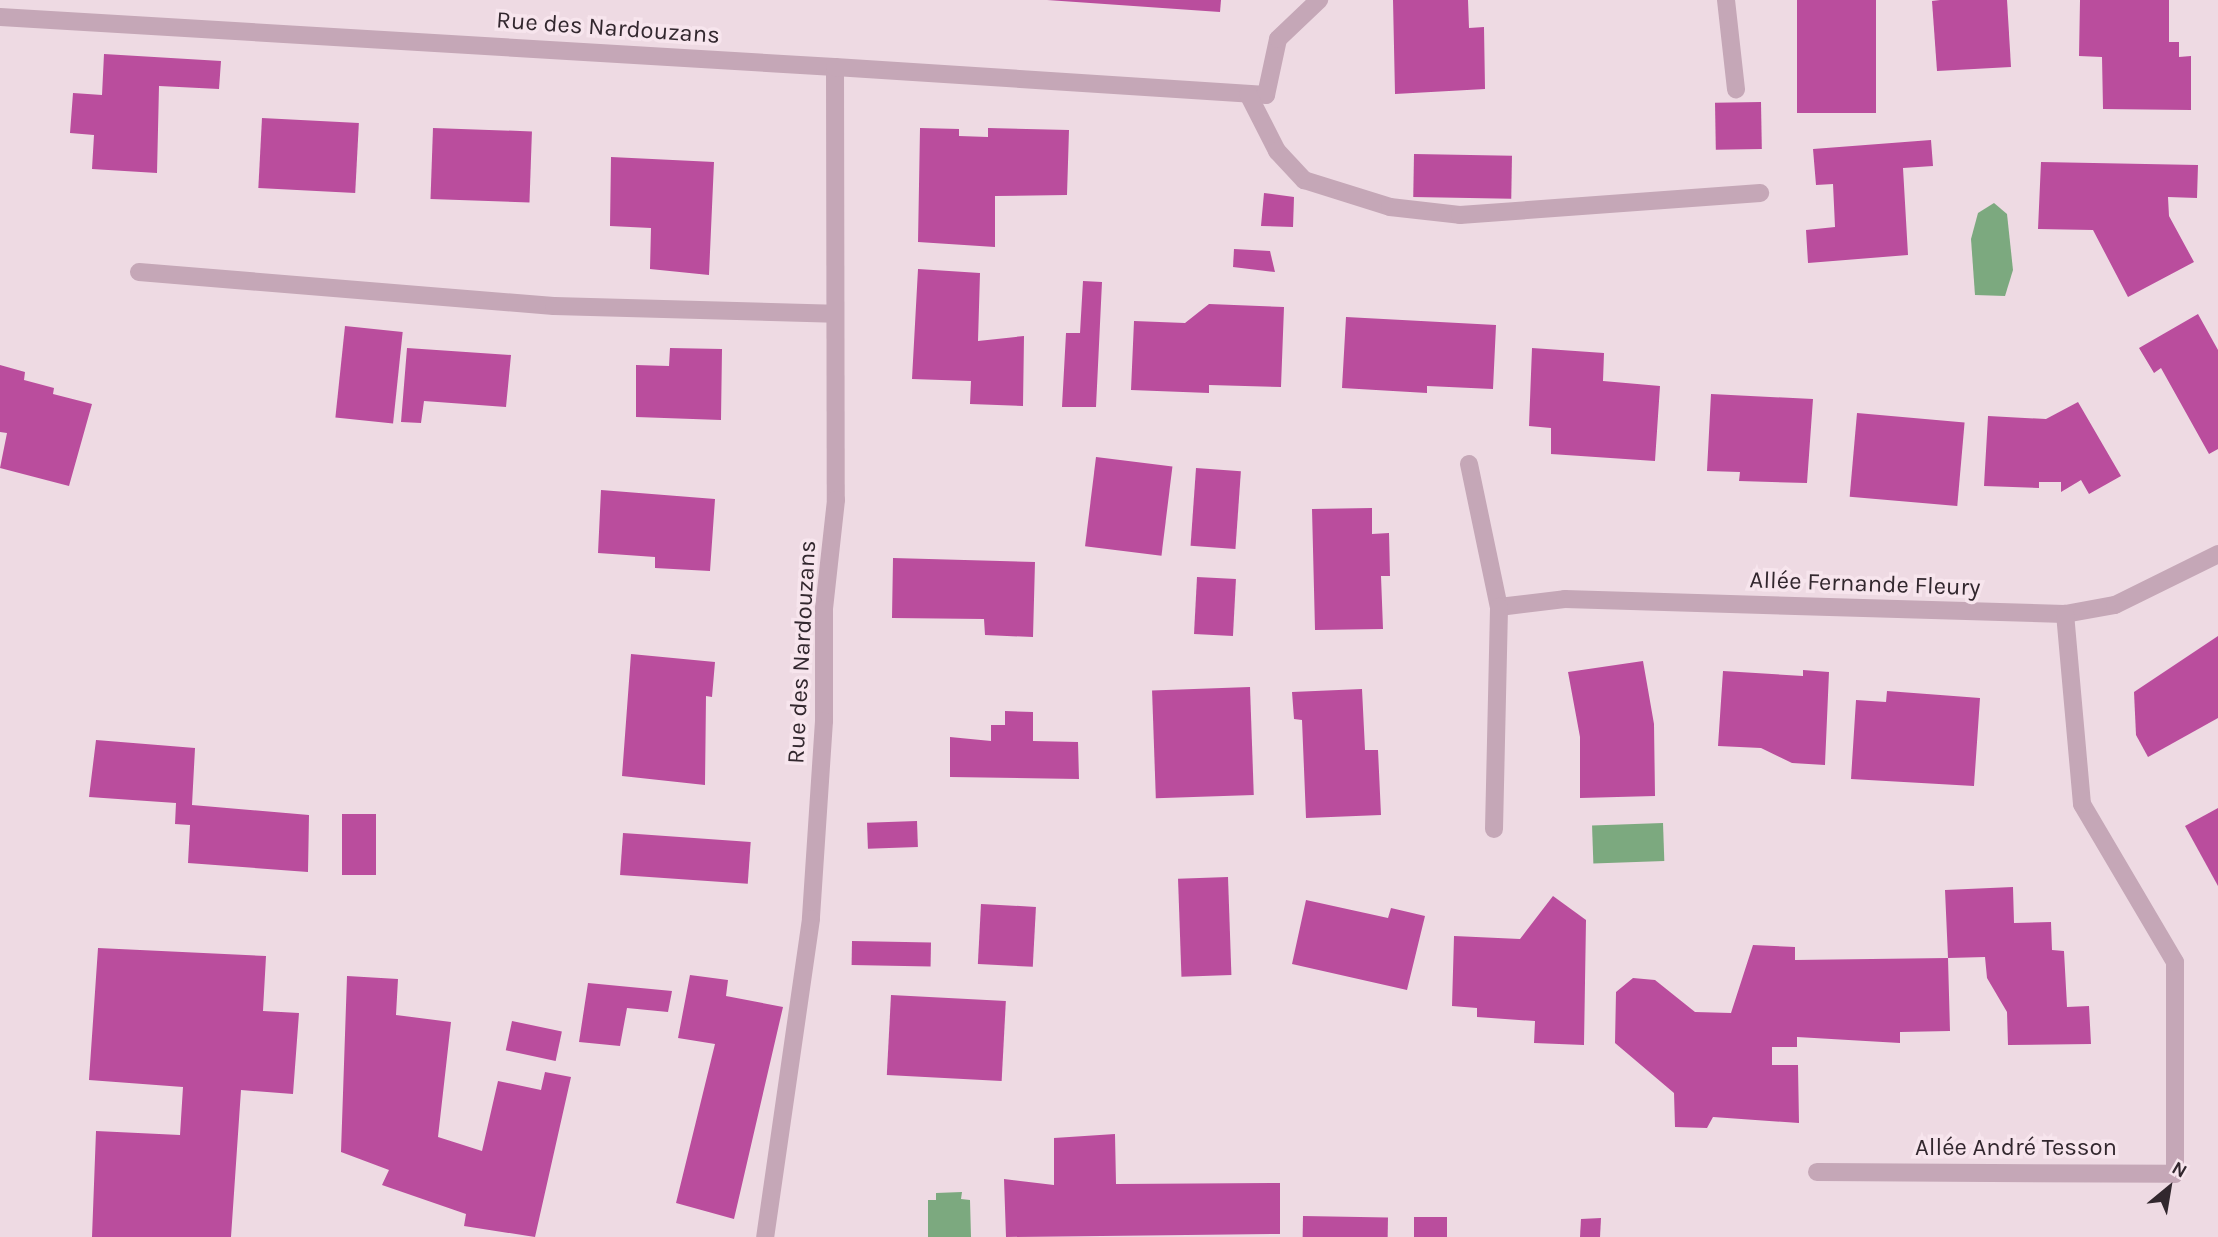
<!DOCTYPE html>
<meta charset="utf-8">
<style>
body{margin:0}
#map{position:relative;width:2218px;height:1237px;overflow:hidden;background:#eedae3;font-family:Karla,sans-serif}
div>[style]{position:absolute}
[style*='--x']{left:calc(var(--x)*1px);top:calc(var(--y)*1px);width:calc(var(--w)*1px);rotate:calc(var(--a)*1deg)}
.water>*{inset:0;background:#7ca97f;transform-origin:0 0}
.building>*{inset:0;background:#ba4d9d;transform-origin:0 0}
.service>*{height:18px;margin:-9px;padding:0 9px;transform-origin:9px;border-radius:9px;background:#c5a7b7}
.minor>*{height:18px;margin:-9px;padding:0 9px;transform-origin:9px;border-radius:9px;background:#c5a7b7}
span{translate:-50% -50%;white-space:nowrap;text-align:center;line-height:1.15;-webkit-text-stroke:7px #f7e5ed;paint-order:stroke}
.street-label{font-size:24px;color:#32272e}
.north{position:absolute;left:2134px;top:1153px;width:70px;height:70px;-webkit-text-stroke:5px #f7e5ed;paint-order:stroke;rotate:30deg;font-size:19px;font-weight:700;line-height:28px;text-align:center;color:#32272e}
.north::after{content:'';display:block;margin:auto;width:24px;height:32px;background:#32272e;clip-path:polygon(50% 0,100% 100%,50% 72%,0 100%)}
</style>
<div id="map">
<div class="water">
<div style="clip-path:polygon(1994px 203px,2007px 214px,2013px 270px,2005px 296px,1975px 295px,1971px 239px,1978px 213px)"></div>
<div style="left:1663px;top:823px;width:38px;height:71px;rotate:88deg"></div>
<div style="clip-path:polygon(962px 1192px,961px 1199px,970px 1200px,971px 1237px,928px 1237px,928px 1200px,936px 1200px,936px 1193px)"></div>
</div>
<div class="building">
<div style="clip-path:polygon(1047px 0,1221px 0,1220px 12px)"></div>
<div style="clip-path:polygon(1393px 0,1468px 0,1469px 28px,1484px 27px,1485px 89px,1395px 94px)"></div>
<div style="left:1797px;top:0;width:79px;height:113px"></div>
<div style="clip-path:polygon(1940px 0,2007px 0,2011px 67px,1937px 71px,1932px 1px)"></div>
<div style="clip-path:polygon(2080px 0,2169px 0,2169px 42px,2179px 42px,2179px 57px,2191px 56px,2191px 110px,2103px 109px,2102px 57px,2079px 56px)"></div>
<div style="clip-path:polygon(104px 54px,221px 61px,219px 89px,159px 86px,157px 173px,92px 169px,94px 135px,70px 133px,73px 93px,102px 95px)"></div>
<div style="left:1761px;top:102px;width:47px;height:46px;rotate:89deg"></div>
<div style="left:262px;top:118px;width:97px;height:70px;rotate:3deg"></div>
<div style="left:433px;top:128px;width:99px;height:71px;rotate:2deg"></div>
<div style="clip-path:polygon(920px 128px,959px 129px,959px 136px,988px 137px,988px 128px,1069px 130px,1067px 195px,995px 196px,995px 247px,918px 242px)"></div>
<div style="clip-path:polygon(1931px 140px,1933px 166px,1903px 168px,1908px 255px,1808px 263px,1806px 230px,1835px 227px,1833px 184px,1816px 185px,1813px 149px)"></div>
<div style="left:1414px;top:154px;width:98px;height:43px;rotate:1deg"></div>
<div style="clip-path:polygon(611px 157px,714px 162px,709px 275px,650px 269px,651px 228px,610px 226px)"></div>
<div style="clip-path:polygon(2041px 162px,2198px 165px,2197px 198px,2168px 197px,2169px 216px,2194px 262px,2128px 297px,2093px 230px,2038px 229px)"></div>
<div style="clip-path:polygon(1264px 193px,1294px 197px,1293px 227px,1261px 226px)"></div>
<div style="clip-path:polygon(1234px 249px,1270px 251px,1275px 272px,1233px 267px)"></div>
<div style="clip-path:polygon(918px 269px,980px 273px,978px 341px,1024px 336px,1023px 406px,970px 404px,971px 381px,912px 379px)"></div>
<div style="clip-path:polygon(1083px 281px,1102px 282px,1096px 407px,1062px 407px,1066px 333px,1080px 333px)"></div>
<div style="clip-path:polygon(1209px 304px,1284px 307px,1281px 387px,1209px 385px,1209px 393px,1131px 390px,1134px 321px,1185px 323px)"></div>
<div style="clip-path:polygon(2198px 314px,2218px 350px,2218px 449px,2209px 454px,2161px 368px,2154px 373px,2139px 348px)"></div>
<div style="clip-path:polygon(1346px 317px,1496px 325px,1493px 389px,1427px 386px,1427px 393px,1342px 388px)"></div>
<div style="left:345px;top:326px;width:58px;height:92px;rotate:6deg"></div>
<div style="clip-path:polygon(407px 348px,511px 355px,506px 407px,424px 401px,421px 423px,401px 422px)"></div>
<div style="clip-path:polygon(670px 348px,722px 349px,721px 420px,636px 417px,636px 365px,669px 366px)"></div>
<div style="clip-path:polygon(1532px 348px,1604px 353px,1603px 381px,1660px 386px,1655px 461px,1551px 454px,1551px 428px,1529px 426px)"></div>
<div style="clip-path:polygon(0 365px,25px 372px,24px 380px,54px 388px,53px 394px,92px 404px,69px 486px,0 468px,7px 433px,0 432px)"></div>
<div style="clip-path:polygon(1711px 394px,1813px 399px,1807px 483px,1739px 481px,1740px 472px,1707px 471px)"></div>
<div style="clip-path:polygon(2078px 402px,2121px 476px,2089px 494px,2081px 480px,2061px 492px,2061px 482px,2039px 482px,2039px 488px,1984px 486px,1988px 416px,2046px 419px)"></div>
<div style="left:1857px;top:413px;width:108px;height:84px;rotate:5deg"></div>
<div style="left:1096px;top:457px;width:77px;height:90px;rotate:7deg"></div>
<div style="left:1196px;top:468px;width:45px;height:78px;rotate:4deg"></div>
<div style="clip-path:polygon(601px 490px,715px 499px,710px 571px,655px 568px,655px 557px,598px 553px)"></div>
<div style="clip-path:polygon(1372px 508px,1372px 534px,1389px 533px,1390px 576px,1381px 576px,1383px 629px,1315px 630px,1312px 509px)"></div>
<div style="clip-path:polygon(893px 558px,1035px 562px,1033px 637px,985px 635px,984px 619px,892px 618px)"></div>
<div style="left:1197px;top:577px;width:39px;height:57px;rotate:3deg"></div>
<div style="clip-path:polygon(2218px 636px,2218px 718px,2148px 757px,2136px 735px,2134px 692px)"></div>
<div style="clip-path:polygon(631px 654px,715px 662px,712px 697px,706px 696px,705px 785px,622px 776px)"></div>
<div style="clip-path:polygon(1643px 661px,1654px 724px,1655px 796px,1580px 798px,1580px 737px,1568px 672px)"></div>
<div style="clip-path:polygon(1803px 670px,1829px 672px,1825px 765px,1792px 763px,1761px 748px,1718px 746px,1723px 671px,1803px 676px)"></div>
<div style="left:1250px;top:687px;width:108px;height:98px;rotate:88deg"></div>
<div style="clip-path:polygon(1362px 689px,1365px 750px,1378px 750px,1381px 815px,1306px 818px,1302px 720px,1294px 719px,1292px 692px)"></div>
<div style="clip-path:polygon(1887px 691px,1980px 698px,1974px 786px,1851px 779px,1856px 700px,1886px 702px)"></div>
<div style="clip-path:polygon(1005px 711px,1033px 712px,1033px 741px,1078px 742px,1079px 779px,950px 777px,950px 737px,991px 741px,991px 725px,1005px 725px)"></div>
<div style="clip-path:polygon(96px 740px,195px 748px,192px 805px,309px 815px,308px 872px,188px 863px,190px 825px,175px 824px,176px 803px,89px 797px)"></div>
<div style="clip-path:polygon(2218px 808px,2218px 886px,2185px 826px)"></div>
<div style="left:342px;top:814px;width:34px;height:61px"></div>
<div style="left:917px;top:821px;width:26px;height:50px;rotate:88deg"></div>
<div style="left:623px;top:833px;width:128px;height:42px;rotate:4deg"></div>
<div style="left:1228px;top:877px;width:98px;height:50px;rotate:88deg"></div>
<div style="clip-path:polygon(2013px 887px,2014px 923px,2051px 922px,2052px 950px,2064px 951px,2067px 1007px,2089px 1006px,2091px 1044px,2008px 1045px,2007px 1012px,1987px 978px,1985px 957px,1948px 958px,1950px 1031px,1900px 1032px,1900px 1043px,1797px 1037px,1797px 1047px,1772px 1047px,1772px 1065px,1798px 1065px,1799px 1123px,1713px 1117px,1707px 1128px,1675px 1127px,1674px 1093px,1615px 1043px,1616px 992px,1633px 978px,1655px 980px,1695px 1012px,1731px 1013px,1753px 945px,1795px 947px,1795px 960px,1948px 958px,1945px 890px)"></div>
<div style="clip-path:polygon(1553px 896px,1586px 920px,1584px 1045px,1534px 1043px,1535px 1021px,1477px 1017px,1477px 1008px,1452px 1006px,1454px 936px,1520px 939px)"></div>
<div style="clip-path:polygon(1306px 900px,1388px 918px,1391px 908px,1425px 916px,1407px 990px,1292px 964px)"></div>
<div style="left:981px;top:904px;width:55px;height:60px;rotate:3deg"></div>
<div style="left:852px;top:941px;width:79px;height:24px;rotate:1deg"></div>
<div style="clip-path:polygon(98px 948px,266px 956px,263px 1011px,299px 1013px,293px 1094px,241px 1090px,231px 1237px,92px 1237px,96px 1131px,180px 1135px,183px 1087px,89px 1080px)"></div>
<div style="clip-path:polygon(690px 975px,728px 980px,726px 996px,783px 1007px,734px 1219px,676px 1203px,715px 1044px,678px 1038px)"></div>
<div style="clip-path:polygon(347px 976px,398px 979px,396px 1015px,451px 1022px,438px 1137px,482px 1151px,498px 1081px,541px 1090px,545px 1072px,571px 1077px,535px 1237px,464px 1226px,466px 1214px,382px 1185px,389px 1170px,341px 1152px)"></div>
<div style="clip-path:polygon(588px 983px,672px 991px,668px 1012px,627px 1008px,620px 1046px,579px 1042px)"></div>
<div style="left:891px;top:995px;width:115px;height:80px;rotate:3deg"></div>
<div style="left:512px;top:1021px;width:51px;height:30px;rotate:12deg"></div>
<div style="clip-path:polygon(1115px 1134px,1116px 1184px,1280px 1183px,1280px 1234px,1006px 1237px,1004px 1179px,1054px 1185px,1054px 1138px)"></div>
<div style="left:1303px;top:1216px;width:85px;height:21px;rotate:1deg"></div>
<div style="left:1414px;top:1217px;width:33px;height:20px"></div>
<div style="clip-path:polygon(1601px 1218px,1600px 1237px,1580px 1237px,1581px 1219px)"></div>
</div>
<div class="service">
<div style="--x:139;--y:272;--w:416;--a:4.7"></div>
<div style="--x:554;--y:306;--w:280;--a:1.6"></div>
</div>
<div class="minor">
<div style="--x:1726;--y:0;--w:90;--a:83.6"></div>
<div style="--x:0;--y:17;--w:836;--a:3.43"></div>
<div style="--x:835;--y:67;--w:433;--a:89.9"></div>
<div style="--x:836;--y:500;--w:110;--a:96.3"></div>
<div style="--x:824;--y:609;--w:112;--a:90"></div>
<div style="--x:824;--y:721;--w:198;--a:93.8"></div>
<div style="--x:811;--y:919;--w:321;--a:98.2"></div>
<div style="--x:835;--y:67;--w:432;--a:3.7"></div>
<div style="--x:1266;--y:95;--w:57;--a:-77.9"></div>
<div style="--x:1278;--y:39;--w:57;--a:-43.6"></div>
<div style="--x:1248;--y:94;--w:64;--a:63"></div>
<div style="--x:1277;--y:151;--w:40;--a:47"></div>
<div style="--x:1304;--y:180;--w:90;--a:17.4"></div>
<div style="--x:1390;--y:207;--w:70;--a:6.5"></div>
<div style="--x:1460;--y:215;--w:301;--a:-4.2"></div>
<div style="--x:1469;--y:464;--w:146;--a:78.2"></div>
<div style="--x:1499;--y:607;--w:66;--a:-6.9"></div>
<div style="--x:1565;--y:599;--w:500;--a:1.72"></div>
<div style="--x:2065;--y:614;--w:51;--a:-10.2"></div>
<div style="--x:2115;--y:605;--w:115;--a:-26.3"></div>
<div style="--x:1494;--y:829;--w:222;--a:-88.7"></div>
<div style="--x:1817;--y:1172;--w:358;--a:0.3"></div>
<div style="--x:2175;--y:1174;--w:212;--a:-90"></div>
<div style="--x:2175;--y:962;--w:183;--a:-120.5"></div>
<div style="--x:2082;--y:804;--w:191;--a:-95.1"></div>
</div>
<div class="street-label">
<span style="left:608px;top:28px;rotate:4deg">Rue des Nardouzans</span>
<span style="left:1865px;top:584px;rotate:2deg">Allée Fernande Fleury</span>
<span style="left:802px;top:652px;rotate:-87deg">Rue des Nardouzans</span>
<span style="left:2016px;top:1148px">Allée André Tesson</span>
</div>
<div class="north">N</div>
</div>
